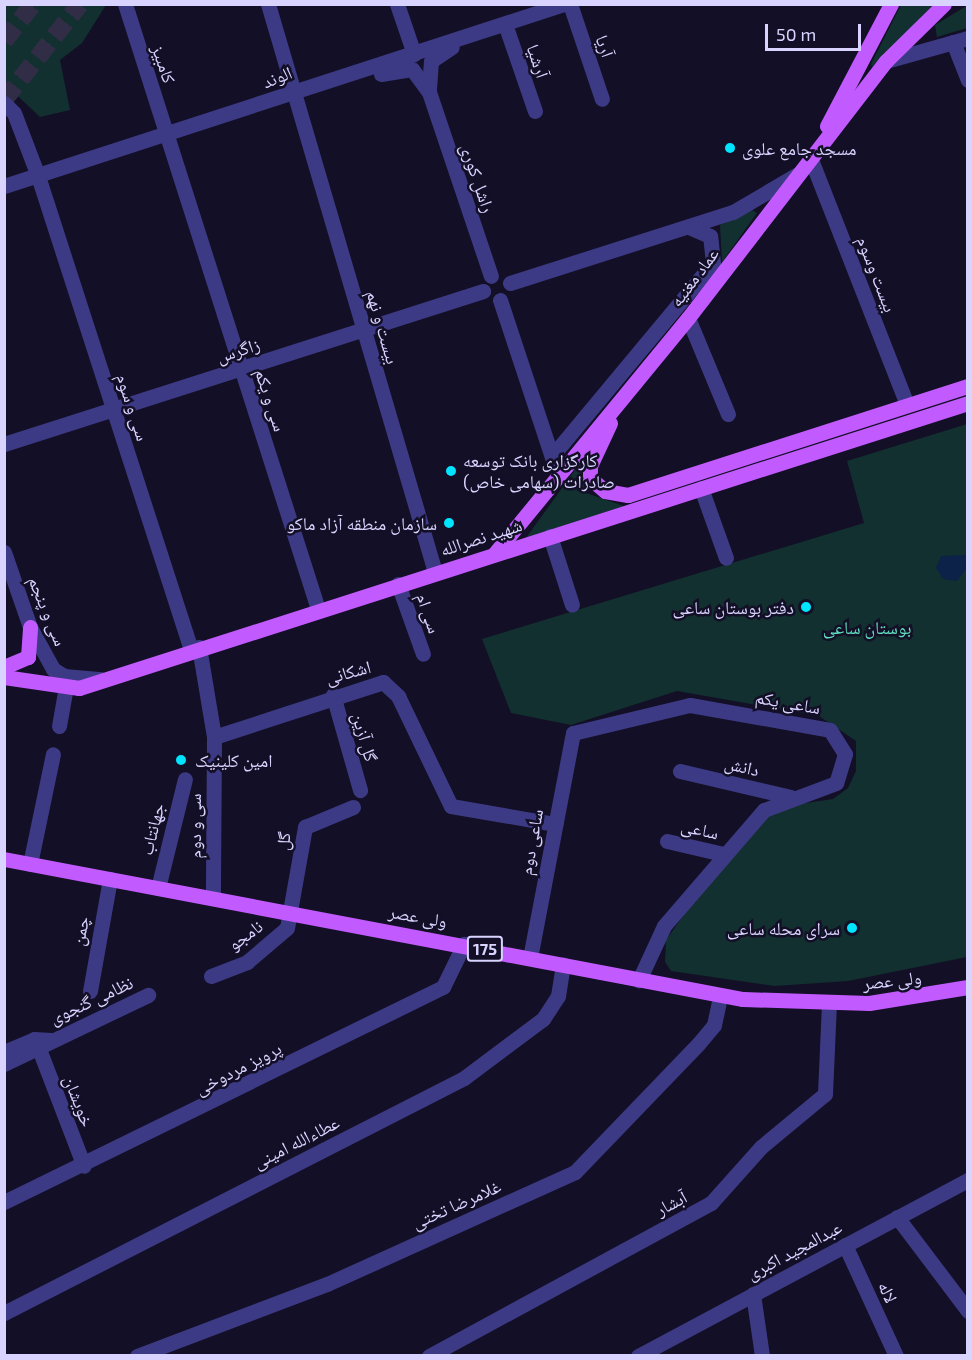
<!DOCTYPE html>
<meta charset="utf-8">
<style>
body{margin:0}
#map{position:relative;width:972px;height:1360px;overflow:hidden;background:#130f26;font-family:"Exo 2","Noto Naskh Arabic",sans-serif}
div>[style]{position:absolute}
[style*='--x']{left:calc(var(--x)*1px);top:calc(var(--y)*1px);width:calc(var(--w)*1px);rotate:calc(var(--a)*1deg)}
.green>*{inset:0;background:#12302f}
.water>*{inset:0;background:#0c2248}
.highway-tunnel>*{height:18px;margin-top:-9px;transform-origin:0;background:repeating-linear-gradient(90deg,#312d47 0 18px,transparent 0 27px)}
.minor>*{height:15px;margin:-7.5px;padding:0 7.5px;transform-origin:7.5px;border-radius:7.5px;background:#3d3a85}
.major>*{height:15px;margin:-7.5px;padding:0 7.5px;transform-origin:7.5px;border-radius:7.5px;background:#c25bff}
.dots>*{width:16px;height:16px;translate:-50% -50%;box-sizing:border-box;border:3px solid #130f26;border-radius:50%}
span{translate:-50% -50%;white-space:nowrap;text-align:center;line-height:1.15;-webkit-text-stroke:5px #130f26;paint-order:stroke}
.shield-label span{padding:2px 4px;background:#130f26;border:2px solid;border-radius:4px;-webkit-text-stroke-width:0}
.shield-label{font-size:16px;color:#d9d4ff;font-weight:700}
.street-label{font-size:18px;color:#d9d4ff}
.poi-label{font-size:18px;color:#d9d4ff}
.left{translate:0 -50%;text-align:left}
.right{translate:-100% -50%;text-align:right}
.park-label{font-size:18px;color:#5fe0c0}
.frame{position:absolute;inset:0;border:6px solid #d9d4ff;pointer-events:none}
.scale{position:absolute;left:765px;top:24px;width:96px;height:27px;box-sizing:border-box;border:3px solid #d9d4ff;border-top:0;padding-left:8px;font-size:18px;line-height:21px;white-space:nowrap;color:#d9d4ff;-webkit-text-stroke:4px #130f26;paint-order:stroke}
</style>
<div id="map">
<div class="green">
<div style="clip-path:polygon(5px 4px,106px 5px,82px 43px,60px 60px,70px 110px,40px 117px,5px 84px)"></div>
<div style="clip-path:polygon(901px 5px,933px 5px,872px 67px,871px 64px)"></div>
<div style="clip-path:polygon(968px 5px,967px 28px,937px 37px,935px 25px)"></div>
<div style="clip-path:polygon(752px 210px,757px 213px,722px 262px,720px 225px)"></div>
<div style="clip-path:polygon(967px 424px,967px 957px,848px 981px,775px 986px,671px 971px,665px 962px,666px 940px,727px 854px,772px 808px,833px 799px,848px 788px,856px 771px,856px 741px,819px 716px,677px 691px,571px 725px,511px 713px,482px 639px,864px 523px,847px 461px)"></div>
<div style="clip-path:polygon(580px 463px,586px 493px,624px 506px,526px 538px)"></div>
</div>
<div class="water">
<div style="clip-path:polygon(967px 555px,967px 568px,957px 581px,943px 579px,936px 568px,941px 556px)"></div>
</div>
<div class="highway-tunnel">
<div style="--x:4;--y:41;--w:47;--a:-51.9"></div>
<div style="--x:4;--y:100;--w:122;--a:-51.6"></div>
</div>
<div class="minor">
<div style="--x:125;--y:4;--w:635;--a:72.31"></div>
<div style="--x:268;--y:4;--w:592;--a:73.62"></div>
<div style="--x:397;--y:4;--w:53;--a:71.2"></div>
<div style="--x:570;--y:4;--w:100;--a:71.4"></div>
<div style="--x:505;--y:24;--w:92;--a:71"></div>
<div style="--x:953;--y:42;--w:41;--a:68.5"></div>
<div style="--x:886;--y:61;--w:85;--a:-15.7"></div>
<div style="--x:381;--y:74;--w:31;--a:-9"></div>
<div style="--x:412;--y:69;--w:29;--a:54"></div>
<div style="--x:429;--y:92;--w:194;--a:71.4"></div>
<div style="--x:429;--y:89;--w:28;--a:-86"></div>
<div style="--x:431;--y:61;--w:25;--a:-34"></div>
<div style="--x:4;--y:103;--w:14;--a:45"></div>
<div style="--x:14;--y:113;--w:67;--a:69.1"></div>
<div style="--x:38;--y:176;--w:498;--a:72.1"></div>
<div style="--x:810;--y:157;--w:266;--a:68.6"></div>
<div style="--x:4;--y:186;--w:589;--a:-18"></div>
<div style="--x:510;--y:283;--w:234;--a:-17.7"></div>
<div style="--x:733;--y:212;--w:73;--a:-30.4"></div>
<div style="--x:500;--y:300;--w:172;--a:71.7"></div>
<div style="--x:688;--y:318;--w:104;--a:67.4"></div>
<div style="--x:4;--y:444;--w:503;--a:-17.71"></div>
<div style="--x:552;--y:456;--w:251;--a:-50.2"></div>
<div style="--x:713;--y:263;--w:27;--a:-96"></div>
<div style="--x:710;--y:236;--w:21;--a:-157"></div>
<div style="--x:701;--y:488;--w:74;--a:70.3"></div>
<div style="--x:550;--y:536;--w:72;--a:72.3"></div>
<div style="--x:4;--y:552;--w:79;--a:70.9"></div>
<div style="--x:30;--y:627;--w:48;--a:61.3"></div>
<div style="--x:53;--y:669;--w:13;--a:32"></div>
<div style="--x:64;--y:676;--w:37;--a:5"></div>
<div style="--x:398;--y:584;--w:74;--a:70.3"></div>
<div style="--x:199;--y:647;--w:91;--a:80.5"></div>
<div style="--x:214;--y:737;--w:161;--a:90.4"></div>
<div style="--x:333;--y:695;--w:99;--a:74.1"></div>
<div style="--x:59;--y:726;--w:39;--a:-80"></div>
<div style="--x:214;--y:737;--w:178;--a:-18"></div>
<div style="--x:383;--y:682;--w:21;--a:43"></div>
<div style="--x:398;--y:696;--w:122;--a:64.3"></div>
<div style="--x:451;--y:806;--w:106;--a:9.8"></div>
<div style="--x:680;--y:771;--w:114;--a:13.2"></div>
<div style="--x:667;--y:841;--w:57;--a:13.1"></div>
<div style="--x:30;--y:864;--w:112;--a:-78.2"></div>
<div style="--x:158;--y:888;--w:112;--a:-76.1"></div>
<div style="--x:530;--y:958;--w:229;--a:-79.2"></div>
<div style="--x:573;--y:733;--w:120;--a:-13.5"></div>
<div style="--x:690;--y:705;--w:142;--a:10.1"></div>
<div style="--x:830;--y:730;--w:28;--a:58"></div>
<div style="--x:845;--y:754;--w:30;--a:107"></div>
<div style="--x:836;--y:783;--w:77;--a:159.4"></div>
<div style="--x:764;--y:810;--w:153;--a:130.8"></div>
<div style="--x:664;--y:926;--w:60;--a:114.8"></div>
<div style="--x:211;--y:976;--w:39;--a:-21"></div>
<div style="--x:247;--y:962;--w:52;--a:-40.4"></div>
<div style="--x:287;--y:928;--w:103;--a:-79.9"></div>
<div style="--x:305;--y:827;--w:52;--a:-22.6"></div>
<div style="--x:90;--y:991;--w:114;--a:-79.9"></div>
<div style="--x:39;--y:1049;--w:125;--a:69"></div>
<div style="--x:4;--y:1052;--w:33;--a:-23"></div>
<div style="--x:34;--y:1039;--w:17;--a:3"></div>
<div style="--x:4;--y:1064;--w:160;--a:-25.6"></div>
<div style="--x:4;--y:1202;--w:489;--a:-26.1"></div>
<div style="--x:443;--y:987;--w:48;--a:-64"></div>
<div style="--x:897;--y:1217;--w:118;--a:52.9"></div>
<div style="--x:845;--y:1245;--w:122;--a:65.3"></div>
<div style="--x:753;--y:1294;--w:63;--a:81.7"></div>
<div style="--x:4;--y:1313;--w:517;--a:-27.06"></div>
<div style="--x:464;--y:1078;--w:99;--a:-36.8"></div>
<div style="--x:543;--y:1019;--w:27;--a:-57"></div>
<div style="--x:558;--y:996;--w:32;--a:-81"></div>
<div style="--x:137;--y:1356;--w:203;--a:-20.8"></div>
<div style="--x:327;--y:1284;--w:272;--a:-24.3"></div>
<div style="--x:575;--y:1172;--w:179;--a:-46.1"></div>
<div style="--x:699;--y:1043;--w:23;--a:-50"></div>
<div style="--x:714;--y:1025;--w:30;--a:-78"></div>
<div style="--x:429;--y:1356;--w:321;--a:-28.5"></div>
<div style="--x:711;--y:1203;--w:75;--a:-48.2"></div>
<div style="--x:761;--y:1147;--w:83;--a:-39.6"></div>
<div style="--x:825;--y:1094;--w:90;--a:-87.5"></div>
<div style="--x:638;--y:1356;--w:374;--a:-28.1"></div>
</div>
<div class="major">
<div style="--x:827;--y:126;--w:138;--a:-62.3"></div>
<div style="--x:610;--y:423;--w:47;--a:114.9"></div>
<div style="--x:590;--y:466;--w:12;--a:90"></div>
<div style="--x:590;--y:478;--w:20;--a:41"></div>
<div style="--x:605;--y:491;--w:23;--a:10"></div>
<div style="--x:628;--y:495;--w:357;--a:-17.8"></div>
<div style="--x:495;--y:553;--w:304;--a:-50.6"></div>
<div style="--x:688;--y:318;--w:324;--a:-52.4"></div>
<div style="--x:886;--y:61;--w:81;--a:-44.5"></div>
<div style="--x:4;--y:667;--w:26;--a:-23"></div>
<div style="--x:28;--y:657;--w:30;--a:-86"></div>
<div style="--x:4;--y:677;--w:76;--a:8.3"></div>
<div style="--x:79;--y:688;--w:934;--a:-17.78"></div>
<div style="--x:4;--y:859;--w:752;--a:10.73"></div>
<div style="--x:743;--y:999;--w:126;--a:1.8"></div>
<div style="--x:869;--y:1003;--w:100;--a:-9.2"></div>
</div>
<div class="dots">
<div style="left:730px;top:148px;background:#00e5ff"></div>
<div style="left:451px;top:471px;background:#00e5ff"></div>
<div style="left:449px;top:523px;background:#00e5ff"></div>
<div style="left:806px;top:607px;background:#00e5ff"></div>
<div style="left:181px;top:760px;background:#00e5ff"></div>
<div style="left:852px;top:928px;background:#00e5ff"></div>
</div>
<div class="shield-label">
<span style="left:485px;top:949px">175</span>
</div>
<div class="street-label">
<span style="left:605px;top:46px;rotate:71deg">آریا</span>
<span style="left:538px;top:61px;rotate:71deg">آرشیا</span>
<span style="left:164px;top:64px;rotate:72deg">کامبیز</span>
<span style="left:277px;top:77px;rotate:-22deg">الوند</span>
<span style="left:478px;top:178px;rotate:71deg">راشل کوری</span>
<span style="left:877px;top:274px;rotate:69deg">بیست وسوم</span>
<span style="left:694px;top:277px;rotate:-53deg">عماد مغنیه</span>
<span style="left:383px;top:327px;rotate:74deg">بیست و نهم</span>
<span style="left:238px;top:350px;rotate:-18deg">زاگرس</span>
<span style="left:271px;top:400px;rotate:72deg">سی و یکم</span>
<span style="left:133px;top:407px;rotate:72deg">سی و سوم</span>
<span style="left:481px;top:537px;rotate:-18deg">شهید نصرالله</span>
<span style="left:48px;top:611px;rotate:68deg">سی و پنجم</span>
<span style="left:429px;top:613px;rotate:71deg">سی ام</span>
<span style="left:348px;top:672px;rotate:-15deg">اشکانی</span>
<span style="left:788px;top:702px;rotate:10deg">ساعی یکم</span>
<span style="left:365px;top:737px;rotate:74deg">گل آزین</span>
<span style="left:742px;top:766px;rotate:13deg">دانش</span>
<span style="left:194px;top:826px;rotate:-90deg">سی و دوم</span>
<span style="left:152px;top:829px;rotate:-76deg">جهانتاب</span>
<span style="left:700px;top:829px;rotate:13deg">ساعی</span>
<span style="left:283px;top:841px;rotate:-80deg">گل</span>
<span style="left:531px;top:842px;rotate:-80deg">ساعی دوم</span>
<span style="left:418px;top:916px;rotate:10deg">ولی عصر</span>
<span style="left:80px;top:931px;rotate:-79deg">چمن</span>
<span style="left:245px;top:935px;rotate:-36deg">نامجو</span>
<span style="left:892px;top:980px;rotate:-6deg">ولی عصر</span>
<span style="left:91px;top:1000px;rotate:-25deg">نظامی گنجوی</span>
<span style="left:238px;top:1068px;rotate:-27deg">پرویز مردوخی</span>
<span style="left:79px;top:1101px;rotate:69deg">خویشان</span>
<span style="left:296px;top:1142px;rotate:-27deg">عطاءالله امینی</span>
<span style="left:671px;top:1203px;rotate:-28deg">آبشار</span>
<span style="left:456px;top:1204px;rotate:-24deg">غلامرضا تختی</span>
<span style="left:794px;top:1250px;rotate:-28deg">عبدالمجید اکبری</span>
<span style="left:888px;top:1292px;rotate:65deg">لاله</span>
</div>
<div class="poi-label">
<span class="left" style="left:742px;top:148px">مسجد جامع علوی</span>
<span class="left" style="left:463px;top:471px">کارگزاری بانک توسعه<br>صادرات (سهامی خاص)</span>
<span class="right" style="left:437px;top:523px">سازمان منطقه آزاد ماکو</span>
<span class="right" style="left:794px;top:607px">دفتر بوستان ساعی</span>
<span class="left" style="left:195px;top:760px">امین کلینیک</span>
<span class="right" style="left:840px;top:928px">سرای محله ساعی</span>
</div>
<div class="park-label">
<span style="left:867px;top:627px">بوستان ساعی</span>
</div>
<div class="frame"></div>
<div class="scale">50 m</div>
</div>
